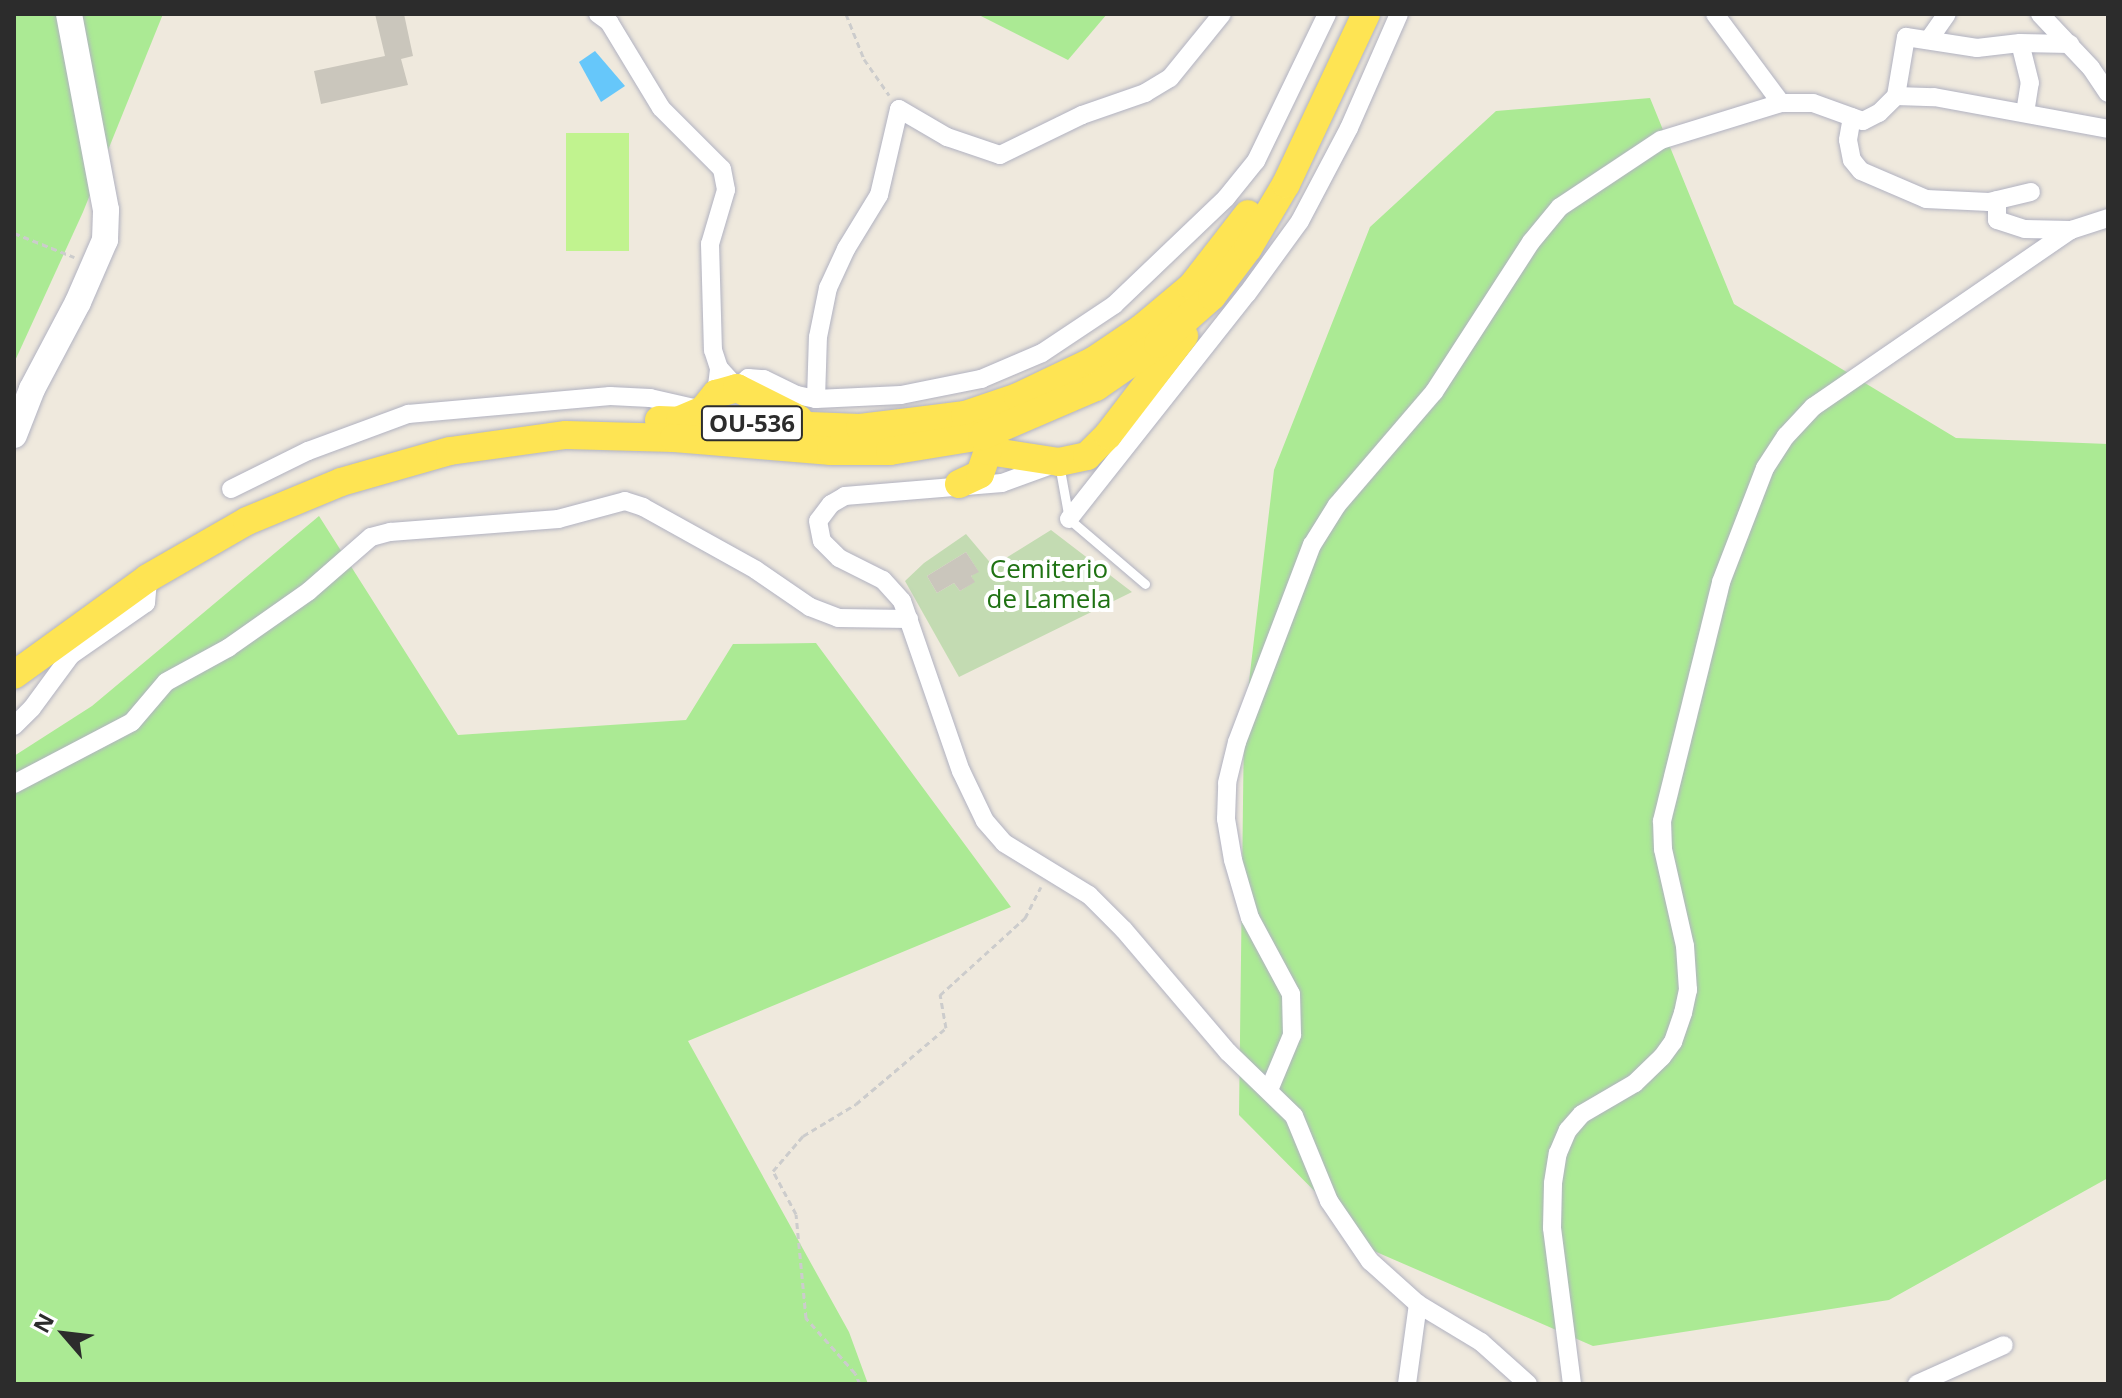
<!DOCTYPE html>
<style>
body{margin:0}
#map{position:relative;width:2122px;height:1398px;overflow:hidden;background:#efe9dd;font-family:"Open Sans",sans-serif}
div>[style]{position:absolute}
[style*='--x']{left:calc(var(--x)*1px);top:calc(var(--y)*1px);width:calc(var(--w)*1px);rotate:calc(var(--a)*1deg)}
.green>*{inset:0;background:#abea94}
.cemetery>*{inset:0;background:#c3dbb2}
.pitch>*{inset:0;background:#c1f38f;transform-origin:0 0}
.water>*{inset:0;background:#66c7fa}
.building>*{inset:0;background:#cac6bc}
.path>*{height:3px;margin-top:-1.5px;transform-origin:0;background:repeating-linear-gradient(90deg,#ccc 0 6px,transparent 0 10px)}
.roads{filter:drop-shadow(0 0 2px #b1b2c1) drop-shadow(0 0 2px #b1b2c1)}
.lane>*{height:9px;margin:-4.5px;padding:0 4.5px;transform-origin:4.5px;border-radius:4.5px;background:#fff}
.street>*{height:18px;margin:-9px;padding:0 9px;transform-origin:9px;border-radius:9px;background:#fff}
.secondary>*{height:26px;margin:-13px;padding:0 13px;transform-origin:13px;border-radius:13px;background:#fff}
.primary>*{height:28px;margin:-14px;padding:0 14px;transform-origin:14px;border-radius:14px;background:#fee453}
span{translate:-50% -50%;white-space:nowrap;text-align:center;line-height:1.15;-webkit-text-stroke:8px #fff;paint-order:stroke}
.shield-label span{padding:2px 6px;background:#fff;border:2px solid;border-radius:6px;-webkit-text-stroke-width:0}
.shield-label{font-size:24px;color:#2c2c2c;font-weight:700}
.park-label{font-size:26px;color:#1f7213}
.frame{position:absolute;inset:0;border:16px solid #2c2c2c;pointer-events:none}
.north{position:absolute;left:24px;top:1294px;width:80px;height:80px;-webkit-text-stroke:6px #fff;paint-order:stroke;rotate:298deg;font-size:22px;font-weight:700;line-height:32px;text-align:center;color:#2c2c2c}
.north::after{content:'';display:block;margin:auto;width:28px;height:36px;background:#2c2c2c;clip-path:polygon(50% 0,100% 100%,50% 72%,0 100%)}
</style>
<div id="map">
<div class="green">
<div style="clip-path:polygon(14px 14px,163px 14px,83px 212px,14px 363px)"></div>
<div style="clip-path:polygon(977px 14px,1107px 14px,1068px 60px)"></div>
<div style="clip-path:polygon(1650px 98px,1734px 304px,1956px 438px,2108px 444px,2108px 1178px,1889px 1300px,1593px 1346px,1374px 1251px,1239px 1115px,1244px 724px,1274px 470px,1370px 227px,1496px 111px)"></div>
<div style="clip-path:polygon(319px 516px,458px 735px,686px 720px,733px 644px,816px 643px,1011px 907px,688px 1041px,849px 1332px,868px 1384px,14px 1384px,14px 756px,92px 706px)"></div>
</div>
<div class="cemetery">
<div style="clip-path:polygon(evenodd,1051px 530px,1132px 592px,959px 677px,905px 581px,924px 563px,966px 534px,993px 566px,1051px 530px,966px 552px,978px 571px,971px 576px,974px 582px,960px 591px,954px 583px,937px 593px,927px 576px,966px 552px)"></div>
</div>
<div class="pitch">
<div style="left:629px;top:133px;width:118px;height:63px;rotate:90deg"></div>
</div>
<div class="water">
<div style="clip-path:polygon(595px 51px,625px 86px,601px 102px,579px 62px)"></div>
</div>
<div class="building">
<div style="clip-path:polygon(375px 14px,404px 14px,413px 56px,401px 59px,408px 85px,321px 104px,314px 71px,385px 56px)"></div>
<div style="clip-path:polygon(966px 552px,979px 572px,971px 576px,975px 582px,960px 591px,954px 583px,937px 593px,927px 576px)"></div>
</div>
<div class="path">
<div style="--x:846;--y:14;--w:48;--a:68.2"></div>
<div style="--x:864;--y:59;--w:44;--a:55.2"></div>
<div style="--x:14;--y:233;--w:65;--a:21.8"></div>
<div style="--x:860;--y:1384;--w:12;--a:-114"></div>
<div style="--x:855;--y:1373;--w:74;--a:-131.7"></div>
<div style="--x:806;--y:1318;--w:104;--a:-95.5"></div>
<div style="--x:796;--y:1214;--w:49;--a:-118.1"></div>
<div style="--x:773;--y:1171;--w:46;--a:-49.4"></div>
<div style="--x:803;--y:1136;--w:62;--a:-31.1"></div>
<div style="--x:856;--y:1104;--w:118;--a:-40.2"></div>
<div style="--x:946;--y:1028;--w:34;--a:-100"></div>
<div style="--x:940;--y:995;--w:115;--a:-42.2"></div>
<div style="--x:1025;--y:918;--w:35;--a:-63"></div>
</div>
<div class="roads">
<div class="lane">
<div style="--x:1059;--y:464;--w:56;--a:79.7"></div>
<div style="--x:1069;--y:519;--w:100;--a:40.5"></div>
</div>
<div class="street">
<div style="--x:598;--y:14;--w:14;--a:36"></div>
<div style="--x:609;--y:22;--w:100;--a:58.8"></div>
<div style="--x:661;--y:108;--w:86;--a:45"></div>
<div style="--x:722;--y:169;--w:21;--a:79"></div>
<div style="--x:726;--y:190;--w:56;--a:106.5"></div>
<div style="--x:710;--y:244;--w:106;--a:88.4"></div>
<div style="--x:713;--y:350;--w:19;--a:72"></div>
<div style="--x:1715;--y:14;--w:111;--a:53.4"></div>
<div style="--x:2040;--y:14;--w:74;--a:46.6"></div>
<div style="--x:2091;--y:68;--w:30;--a:56"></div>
<div style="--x:1930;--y:38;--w:29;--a:-55"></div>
<div style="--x:1896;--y:96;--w:60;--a:-80.4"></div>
<div style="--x:1906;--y:37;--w:72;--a:8.8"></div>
<div style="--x:1977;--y:48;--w:43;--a:-6.6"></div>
<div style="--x:2025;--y:113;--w:30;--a:-81"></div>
<div style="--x:2030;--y:83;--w:41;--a:-104"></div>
<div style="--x:2020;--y:43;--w:50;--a:1.1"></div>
<div style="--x:1852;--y:117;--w:23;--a:100"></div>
<div style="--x:1848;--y:140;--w:20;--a:79"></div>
<div style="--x:1852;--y:160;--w:14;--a:51"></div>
<div style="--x:1861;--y:171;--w:71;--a:23.3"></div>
<div style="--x:1926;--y:199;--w:63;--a:2.7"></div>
<div style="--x:1989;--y:202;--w:43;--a:-13.4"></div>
<div style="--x:1997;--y:200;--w:20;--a:90"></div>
<div style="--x:1997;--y:220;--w:29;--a:18"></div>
<div style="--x:2025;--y:229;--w:46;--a:1.2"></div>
<div style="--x:716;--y:394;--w:26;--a:-83"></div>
<div style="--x:719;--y:368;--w:27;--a:48"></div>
<div style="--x:737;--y:388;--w:15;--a:-42"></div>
<div style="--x:748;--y:378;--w:16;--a:4"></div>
<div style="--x:764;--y:379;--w:37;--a:26"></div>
<div style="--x:797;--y:395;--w:19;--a:12"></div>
<div style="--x:816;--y:399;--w:85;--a:-2.7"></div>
<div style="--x:901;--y:395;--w:82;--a:-11.3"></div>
<div style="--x:981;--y:379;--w:66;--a:-23.1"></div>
<div style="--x:1042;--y:353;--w:87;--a:-33.7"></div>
<div style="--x:1114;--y:305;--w:155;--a:-43.7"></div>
<div style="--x:1226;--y:198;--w:48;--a:-51"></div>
<div style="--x:1256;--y:161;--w:163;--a:-64.2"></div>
<div style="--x:816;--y:399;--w:62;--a:-88.2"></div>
<div style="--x:818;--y:337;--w:50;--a:-78.5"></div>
<div style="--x:828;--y:288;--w:43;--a:-65.2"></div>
<div style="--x:846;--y:249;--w:63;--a:-58.6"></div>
<div style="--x:879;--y:195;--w:88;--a:-76.9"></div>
<div style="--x:899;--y:109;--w:56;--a:30.3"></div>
<div style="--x:947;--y:137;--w:56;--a:18.8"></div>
<div style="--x:1000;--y:155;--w:91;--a:-26"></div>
<div style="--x:1082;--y:115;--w:67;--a:-19.2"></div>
<div style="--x:1145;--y:93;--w:29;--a:-31"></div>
<div style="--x:1170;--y:78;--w:82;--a:-50.9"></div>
<div style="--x:1054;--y:464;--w:55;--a:159.9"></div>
<div style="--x:1002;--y:483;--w:158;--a:175.3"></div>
<div style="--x:845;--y:496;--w:16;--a:150"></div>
<div style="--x:831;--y:504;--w:21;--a:127"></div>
<div style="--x:818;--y:521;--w:20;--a:79"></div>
<div style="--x:822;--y:541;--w:24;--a:45"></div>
<div style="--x:839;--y:558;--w:49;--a:26.6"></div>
<div style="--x:883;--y:580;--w:28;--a:48"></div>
<div style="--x:902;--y:601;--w:180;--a:70.9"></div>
<div style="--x:961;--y:771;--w:55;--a:64.4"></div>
<div style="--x:985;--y:821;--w:29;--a:49"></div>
<div style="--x:1004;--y:843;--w:100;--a:31.5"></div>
<div style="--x:1089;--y:895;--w:49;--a:45"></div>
<div style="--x:1124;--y:930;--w:160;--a:49.6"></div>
<div style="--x:1228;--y:1052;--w:92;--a:44.1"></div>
<div style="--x:1294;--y:1116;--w:92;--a:67.6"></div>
<div style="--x:1329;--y:1201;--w:73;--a:55.7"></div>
<div style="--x:1370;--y:1261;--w:64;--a:41.9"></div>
<div style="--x:1418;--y:1304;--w:74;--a:31.1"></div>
<div style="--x:1481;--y:1342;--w:63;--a:41.8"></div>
<div style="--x:231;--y:489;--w:86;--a:-26.3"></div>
<div style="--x:308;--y:451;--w:107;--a:-20.3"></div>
<div style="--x:408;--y:414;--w:203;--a:-5.1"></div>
<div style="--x:610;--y:396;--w:40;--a:2.9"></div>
<div style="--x:650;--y:398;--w:54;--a:12.8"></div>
<div style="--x:1069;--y:519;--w:287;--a:-51.7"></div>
<div style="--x:1247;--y:294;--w:90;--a:-54"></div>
<div style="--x:1300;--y:221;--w:105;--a:-62.2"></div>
<div style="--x:1349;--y:128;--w:124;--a:-66.3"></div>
<div style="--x:14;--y:726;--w:25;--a:-45"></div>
<div style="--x:32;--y:708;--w:66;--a:-53.7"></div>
<div style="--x:71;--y:655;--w:91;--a:-34.7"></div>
<div style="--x:146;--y:603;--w:25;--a:-85"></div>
<div style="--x:14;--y:784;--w:133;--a:-27.7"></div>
<div style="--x:132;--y:722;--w:52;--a:-49.6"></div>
<div style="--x:166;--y:682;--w:71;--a:-28.7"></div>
<div style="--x:228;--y:648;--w:99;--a:-35.1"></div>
<div style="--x:309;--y:591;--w:82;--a:-41.1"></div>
<div style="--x:371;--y:537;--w:20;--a:-15"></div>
<div style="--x:390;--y:532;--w:169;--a:-4.4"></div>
<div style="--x:558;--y:519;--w:69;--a:-15"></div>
<div style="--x:625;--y:501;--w:19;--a:18"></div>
<div style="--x:643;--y:507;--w:129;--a:29.1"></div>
<div style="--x:756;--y:570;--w:65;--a:34.4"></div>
<div style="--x:810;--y:607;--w:30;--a:21"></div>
<div style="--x:838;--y:618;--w:71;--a:0.8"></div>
<div style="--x:1269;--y:1090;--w:60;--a:-67.3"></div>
<div style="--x:1292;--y:1035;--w:41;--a:-91.4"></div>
<div style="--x:1291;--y:994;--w:86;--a:-118.3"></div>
<div style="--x:1250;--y:918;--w:60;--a:-106.3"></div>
<div style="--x:1233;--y:860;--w:42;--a:-99.7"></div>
<div style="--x:1226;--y:819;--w:36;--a:-88"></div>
<div style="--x:1227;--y:783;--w:42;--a:-76.3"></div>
<div style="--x:1237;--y:742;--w:211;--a:-69.2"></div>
<div style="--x:1312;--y:545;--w:47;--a:-58"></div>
<div style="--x:1337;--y:505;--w:149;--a:-49.4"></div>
<div style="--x:1434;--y:392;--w:179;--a:-57.1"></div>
<div style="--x:1531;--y:242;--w:45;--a:-50.4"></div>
<div style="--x:1560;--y:207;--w:121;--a:-33.6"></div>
<div style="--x:1661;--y:140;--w:126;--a:-17.1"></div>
<div style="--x:1781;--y:103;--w:32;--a:0"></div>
<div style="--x:1813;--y:103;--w:53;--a:19.8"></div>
<div style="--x:1863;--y:121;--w:18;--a:-27"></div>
<div style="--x:1879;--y:113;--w:24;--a:-45"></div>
<div style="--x:1896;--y:96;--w:38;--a:2"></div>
<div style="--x:1934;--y:97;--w:177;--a:10.4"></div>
<div style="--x:1407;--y:1384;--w:81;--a:-82.2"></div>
<div style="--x:1572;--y:1384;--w:157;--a:-97.3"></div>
<div style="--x:1552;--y:1228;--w:45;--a:-88.7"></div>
<div style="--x:1553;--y:1183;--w:30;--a:-81"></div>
<div style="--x:1558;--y:1153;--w:25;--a:-67"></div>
<div style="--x:1568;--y:1130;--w:21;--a:-49"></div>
<div style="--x:1582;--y:1114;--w:61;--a:-30.3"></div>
<div style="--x:1635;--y:1083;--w:37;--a:-44"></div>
<div style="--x:1662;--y:1057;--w:19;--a:-54"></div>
<div style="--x:1673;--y:1042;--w:31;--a:-71"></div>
<div style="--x:1683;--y:1013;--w:24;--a:-78"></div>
<div style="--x:1688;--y:990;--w:44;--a:-93.9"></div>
<div style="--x:1685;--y:946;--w:99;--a:-102.8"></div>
<div style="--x:1663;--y:849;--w:28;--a:-92"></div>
<div style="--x:1662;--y:821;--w:246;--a:-76.1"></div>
<div style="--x:1721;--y:582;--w:122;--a:-68.9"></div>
<div style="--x:1765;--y:468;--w:38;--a:-57"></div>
<div style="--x:1786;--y:436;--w:40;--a:-47"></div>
<div style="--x:1813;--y:407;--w:313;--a:-34.5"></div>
<div style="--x:2071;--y:230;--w:39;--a:-18"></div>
<div style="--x:1917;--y:1384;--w:95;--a:-24.1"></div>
</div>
<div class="secondary">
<div style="--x:14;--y:435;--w:49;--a:-68.6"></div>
<div style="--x:32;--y:389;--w:98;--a:-62.1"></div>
<div style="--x:78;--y:302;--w:68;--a:-66.5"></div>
<div style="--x:105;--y:240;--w:30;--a:-88"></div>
<div style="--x:106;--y:210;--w:199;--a:-100.7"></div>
</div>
<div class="primary">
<div style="--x:659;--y:420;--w:201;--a:2.3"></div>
<div style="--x:860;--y:428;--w:106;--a:-7.1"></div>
<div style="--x:965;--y:415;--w:56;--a:-18.8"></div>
<div style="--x:1018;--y:397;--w:83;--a:-25.6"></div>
<div style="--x:1093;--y:361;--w:59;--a:-34"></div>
<div style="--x:1142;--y:328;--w:65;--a:-40"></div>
<div style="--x:1192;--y:286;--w:91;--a:-52.1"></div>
<div style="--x:680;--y:420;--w:25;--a:-23"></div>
<div style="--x:703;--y:410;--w:21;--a:-51"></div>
<div style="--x:716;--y:394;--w:22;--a:-16"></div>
<div style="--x:737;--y:388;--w:69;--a:26.6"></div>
<div style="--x:988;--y:451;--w:72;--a:8.8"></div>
<div style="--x:1059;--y:462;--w:29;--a:-12"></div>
<div style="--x:1087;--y:456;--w:30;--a:-45"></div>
<div style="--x:1108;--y:435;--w:125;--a:-52.5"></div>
<div style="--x:959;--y:484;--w:23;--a:-25"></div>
<div style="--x:980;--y:474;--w:24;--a:-71"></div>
<div style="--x:988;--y:451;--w:19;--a:-111"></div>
<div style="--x:14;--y:675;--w:165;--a:-35.9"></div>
<div style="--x:148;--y:578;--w:114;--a:-29.9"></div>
<div style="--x:247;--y:521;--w:102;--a:-22.5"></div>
<div style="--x:341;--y:482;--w:113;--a:-15.9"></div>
<div style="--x:450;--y:451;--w:117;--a:-7.9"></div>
<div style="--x:566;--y:435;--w:108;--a:1.6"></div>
<div style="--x:674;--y:438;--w:158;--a:4.7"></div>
<div style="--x:831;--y:451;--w:59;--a:0"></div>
<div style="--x:890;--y:451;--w:93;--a:-9.3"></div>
<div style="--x:982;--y:436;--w:124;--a:-23.3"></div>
<div style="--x:1096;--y:387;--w:75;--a:-34.7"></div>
<div style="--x:1158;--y:344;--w:72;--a:-41.6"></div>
<div style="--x:1212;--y:296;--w:60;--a:-53.1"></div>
<div style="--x:1248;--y:248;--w:74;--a:-59.3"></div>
<div style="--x:1286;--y:184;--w:188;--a:-64.8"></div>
</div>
</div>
<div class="shield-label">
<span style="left:752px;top:423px">OU-536</span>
</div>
<div class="park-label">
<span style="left:1049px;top:584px">Cemiterio<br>de Lamela</span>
</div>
<div class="frame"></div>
<div class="north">N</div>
</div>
